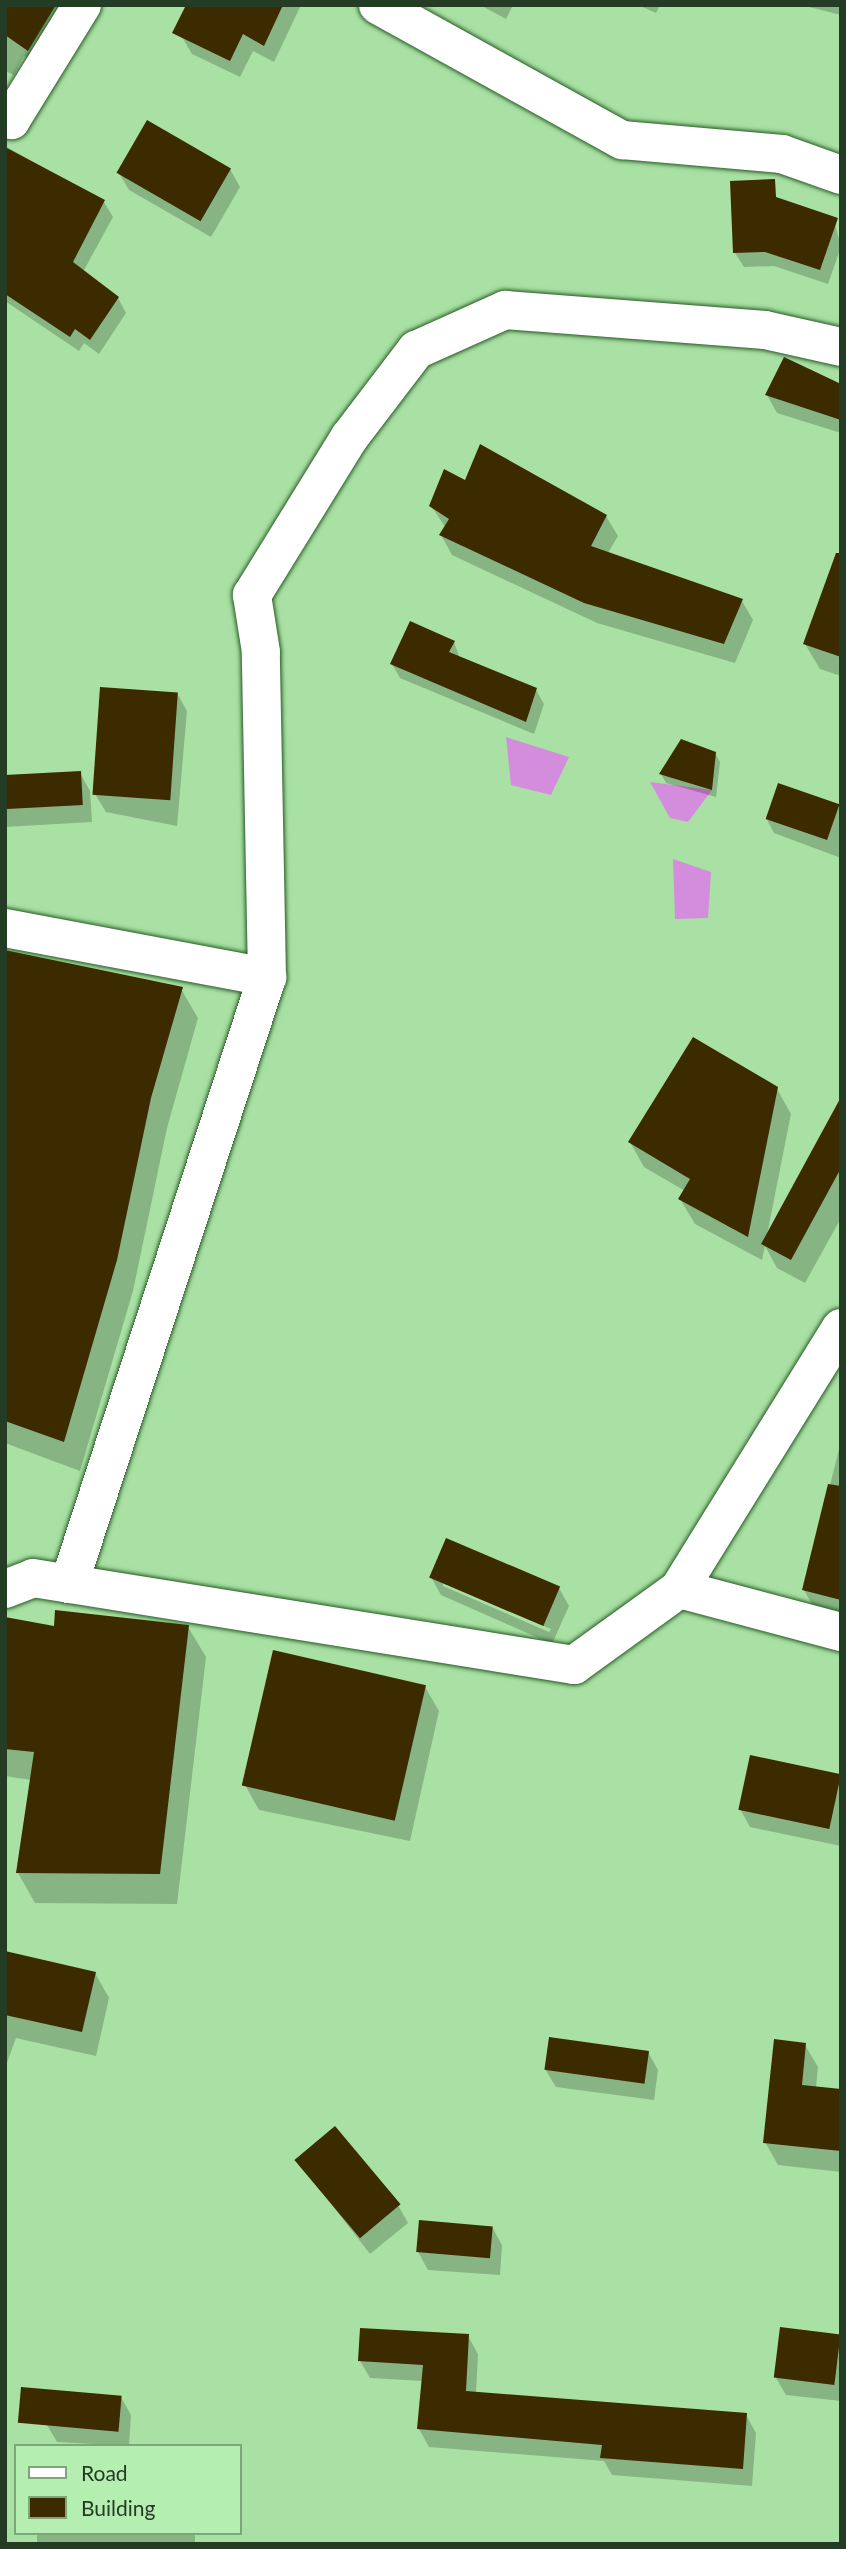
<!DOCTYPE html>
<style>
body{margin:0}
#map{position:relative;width:846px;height:2549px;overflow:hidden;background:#a9e1a4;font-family:Lato,sans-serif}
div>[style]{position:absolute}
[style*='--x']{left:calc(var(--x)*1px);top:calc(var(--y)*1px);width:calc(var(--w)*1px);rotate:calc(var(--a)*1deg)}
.green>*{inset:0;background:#d48cdd}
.shadow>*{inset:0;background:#0003;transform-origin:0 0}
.building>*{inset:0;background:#3c2a01;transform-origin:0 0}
.roads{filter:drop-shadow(0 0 2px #275b25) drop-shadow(0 0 2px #275b25)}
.minor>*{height:38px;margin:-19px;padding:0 19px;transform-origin:19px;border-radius:19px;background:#fff}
span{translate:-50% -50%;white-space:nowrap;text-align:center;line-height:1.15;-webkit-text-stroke:7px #b5eeb1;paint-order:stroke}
.frame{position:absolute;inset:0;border:7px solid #253c24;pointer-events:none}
.legend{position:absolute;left:14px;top:2444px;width:228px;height:91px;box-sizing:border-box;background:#b5eeb1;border:2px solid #7ba779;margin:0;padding:9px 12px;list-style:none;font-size:21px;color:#253c24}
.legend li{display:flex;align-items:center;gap:14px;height:35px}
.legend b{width:35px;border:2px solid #7ba779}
</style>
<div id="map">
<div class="green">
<div style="clip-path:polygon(506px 737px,569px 757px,551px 795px,511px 785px)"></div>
<div style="clip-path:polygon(650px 782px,712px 790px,688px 822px,670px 818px)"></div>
<div style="clip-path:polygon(673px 859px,711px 872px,708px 918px,675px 919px)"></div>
</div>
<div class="shadow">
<div style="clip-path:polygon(5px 5px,64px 5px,37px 64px,24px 56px,14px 75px,5px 71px)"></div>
<div style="clip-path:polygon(197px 5px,301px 5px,274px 62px,253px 51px,240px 77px,192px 54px,182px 37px)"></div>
<div style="clip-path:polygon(480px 5px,513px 5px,506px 19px)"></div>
<div style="clip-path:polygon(638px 5px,660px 5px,656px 13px)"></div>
<div style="clip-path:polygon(801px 5px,841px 5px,841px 15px)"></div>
<div style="clip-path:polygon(5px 146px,104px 202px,113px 217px,83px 272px,118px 298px,126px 313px,99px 354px,84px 343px,79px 351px,5px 301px)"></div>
<div style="clip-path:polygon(230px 169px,240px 187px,211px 237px,129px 190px,119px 173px)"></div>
<div style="clip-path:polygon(835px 224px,841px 247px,828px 284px,774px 266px,744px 267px,735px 253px)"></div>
<div style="clip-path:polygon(841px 386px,841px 433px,777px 413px,767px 395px)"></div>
<div style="clip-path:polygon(466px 482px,606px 516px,618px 536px,608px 553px,742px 601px,753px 620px,735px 663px,597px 623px,452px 555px,441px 535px,446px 528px,431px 506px)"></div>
<div style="clip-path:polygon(841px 591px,841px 676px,820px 669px,805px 644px)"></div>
<div style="clip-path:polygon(454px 642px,460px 659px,536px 690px,544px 704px,534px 734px,400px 678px,392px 664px)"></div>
<div style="clip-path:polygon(177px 693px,187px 711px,177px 826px,106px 812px,95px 794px)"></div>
<div style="clip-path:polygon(715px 753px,720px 762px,716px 797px,666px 783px,661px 774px)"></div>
<div style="clip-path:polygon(80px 773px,90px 791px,92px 822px,5px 827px,5px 776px)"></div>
<div style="clip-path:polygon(779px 785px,841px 806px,841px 858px,774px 833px,766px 818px)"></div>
<div style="clip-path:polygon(5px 952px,181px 989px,198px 1018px,167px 1128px,133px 1291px,80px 1471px,5px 1443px)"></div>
<div style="clip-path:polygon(777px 1089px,791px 1114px,767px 1235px,841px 1130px,841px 1218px,805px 1283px,777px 1268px,765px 1246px,762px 1260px,695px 1224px,680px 1199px,685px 1191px,644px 1167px,630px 1142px)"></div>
<div style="clip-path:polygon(841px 1441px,841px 1625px,821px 1620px,804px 1590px)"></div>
<div style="clip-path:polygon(evenodd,431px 1577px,559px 1588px,569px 1606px,552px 1644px,441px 1595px,431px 1577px,443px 1582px,551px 1629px,549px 1632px,443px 1586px,443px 1582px)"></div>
<div style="clip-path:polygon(5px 1619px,55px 1628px,188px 1627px,206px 1657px,177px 1904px,35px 1903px,18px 1873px,31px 1780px,5px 1776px)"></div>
<div style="clip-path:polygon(425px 1687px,439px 1711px,410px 1841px,259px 1810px,245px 1785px)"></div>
<div style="clip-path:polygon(841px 1776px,841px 1846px,750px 1827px,740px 1809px)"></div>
<div style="clip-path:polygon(5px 1953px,95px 1973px,109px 1998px,96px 2056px,16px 2038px,5px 2068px)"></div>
<div style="clip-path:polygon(805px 2045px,818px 2067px,816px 2088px,841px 2091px,841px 2172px,778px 2165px,765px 2142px)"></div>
<div style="clip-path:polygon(648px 2052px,658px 2070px,654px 2100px,556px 2087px,545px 2069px)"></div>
<div style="clip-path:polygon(297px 2160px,398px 2205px,408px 2223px,370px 2254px)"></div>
<div style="clip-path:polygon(492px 2227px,502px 2245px,500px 2275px,428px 2270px,418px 2252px)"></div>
<div style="clip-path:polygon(841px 2335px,841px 2401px,786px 2395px,776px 2378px)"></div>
<div style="clip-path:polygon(468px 2336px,478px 2354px,476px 2393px,746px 2415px,756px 2433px,752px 2486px,612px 2475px,604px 2461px,429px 2447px,419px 2429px,423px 2381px,370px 2378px,360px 2361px)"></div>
<div style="clip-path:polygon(121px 2397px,131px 2415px,129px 2446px,57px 2442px,47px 2425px)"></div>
<div style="left:37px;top:2533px;width:158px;height:11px"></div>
</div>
<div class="building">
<div style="clip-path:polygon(5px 5px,56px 5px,28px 51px,5px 35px)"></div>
<div style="clip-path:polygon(186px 5px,283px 5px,264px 46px,243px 34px,230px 61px,172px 33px)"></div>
<div style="left:147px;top:120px;width:97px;height:61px;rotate:30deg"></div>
<div style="clip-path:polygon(5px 147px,105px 200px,73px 262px,119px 297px,90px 340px,75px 329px,70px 337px,5px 294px)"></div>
<div style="clip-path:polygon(775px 179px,776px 197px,838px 218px,820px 270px,765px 252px,733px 253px,730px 181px)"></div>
<div style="clip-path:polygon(784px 357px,841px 384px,841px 420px,765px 395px)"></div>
<div style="clip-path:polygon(480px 444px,607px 515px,591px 546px,743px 599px,724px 644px,584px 603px,439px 535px,449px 519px,429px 506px,444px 469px,465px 480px)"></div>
<div style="clip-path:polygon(836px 553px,841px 553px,841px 657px,803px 644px)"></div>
<div style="clip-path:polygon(410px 621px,455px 641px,449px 652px,537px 688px,526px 722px,390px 664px)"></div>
<div style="left:100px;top:687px;width:78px;height:108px;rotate:4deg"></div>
<div style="clip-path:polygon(681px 739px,716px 752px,712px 790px,659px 774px)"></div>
<div style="left:81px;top:771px;width:34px;height:76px;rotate:87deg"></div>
<div style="left:778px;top:783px;width:65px;height:38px;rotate:19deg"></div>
<div style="clip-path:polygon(5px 950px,183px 987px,151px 1098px,117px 1260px,64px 1442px,5px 1421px)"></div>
<div style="clip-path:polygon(693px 1037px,778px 1087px,748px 1237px,678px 1199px,690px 1179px,628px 1142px)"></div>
<div style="clip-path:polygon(841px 1097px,841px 1168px,791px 1260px,761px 1244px)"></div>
<div style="clip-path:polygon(828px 1484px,841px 1486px,841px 1600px,802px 1590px)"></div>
<div style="left:446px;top:1538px;width:124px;height:43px;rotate:23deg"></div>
<div style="clip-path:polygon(55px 1610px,189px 1625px,160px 1874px,16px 1873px,34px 1752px,5px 1749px,5px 1617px,54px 1626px)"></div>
<div style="left:273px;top:1650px;width:157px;height:139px;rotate:13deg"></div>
<div style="left:750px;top:1755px;width:93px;height:56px;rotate:12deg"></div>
<div style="clip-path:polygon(5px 1951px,96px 1972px,82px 2032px,5px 2015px)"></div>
<div style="left:549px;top:2037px;width:101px;height:33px;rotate:8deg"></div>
<div style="clip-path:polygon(774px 2039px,806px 2043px,802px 2085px,841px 2089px,841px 2151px,763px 2143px)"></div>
<div style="left:335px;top:2126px;width:102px;height:53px;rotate:50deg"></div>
<div style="left:419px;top:2220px;width:74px;height:32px;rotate:5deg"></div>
<div style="left:780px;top:2327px;width:61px;height:51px;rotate:7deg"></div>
<div style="clip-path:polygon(360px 2328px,469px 2334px,466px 2391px,747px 2413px,743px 2469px,600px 2458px,602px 2445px,417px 2429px,423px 2365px,358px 2361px)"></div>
<div style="left:21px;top:2387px;width:101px;height:36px;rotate:5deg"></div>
</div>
<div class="roads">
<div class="minor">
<div style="--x:378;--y:5;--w:279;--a:29"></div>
<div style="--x:622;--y:140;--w:161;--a:5"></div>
<div style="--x:782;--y:154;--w:63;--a:19.6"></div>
<div style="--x:5;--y:117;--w:7;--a:27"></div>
<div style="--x:11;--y:120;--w:135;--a:-58.3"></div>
<div style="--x:5;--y:928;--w:267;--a:10.6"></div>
<div style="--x:69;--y:1584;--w:638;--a:-71.93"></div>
<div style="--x:267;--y:977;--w:325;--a:-91.1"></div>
<div style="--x:261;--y:652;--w:58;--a:-99"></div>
<div style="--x:252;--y:595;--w:185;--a:-58.3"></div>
<div style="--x:349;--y:438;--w:111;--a:-52.7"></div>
<div style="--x:416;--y:350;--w:98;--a:-24.2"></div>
<div style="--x:505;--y:310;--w:261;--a:4.4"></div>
<div style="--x:765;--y:330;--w:78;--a:12.6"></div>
<div style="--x:5;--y:1589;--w:30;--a:-21"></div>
<div style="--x:33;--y:1578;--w:548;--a:9.14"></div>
<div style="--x:574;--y:1665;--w:130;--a:-35.9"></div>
<div style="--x:679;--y:1589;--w:307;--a:-58.2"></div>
<div style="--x:679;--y:1589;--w:168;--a:14.9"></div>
</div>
</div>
<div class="frame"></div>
<ul class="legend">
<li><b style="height:9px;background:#fff"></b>Road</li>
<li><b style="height:19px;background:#3c2a01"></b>Building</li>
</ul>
</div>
